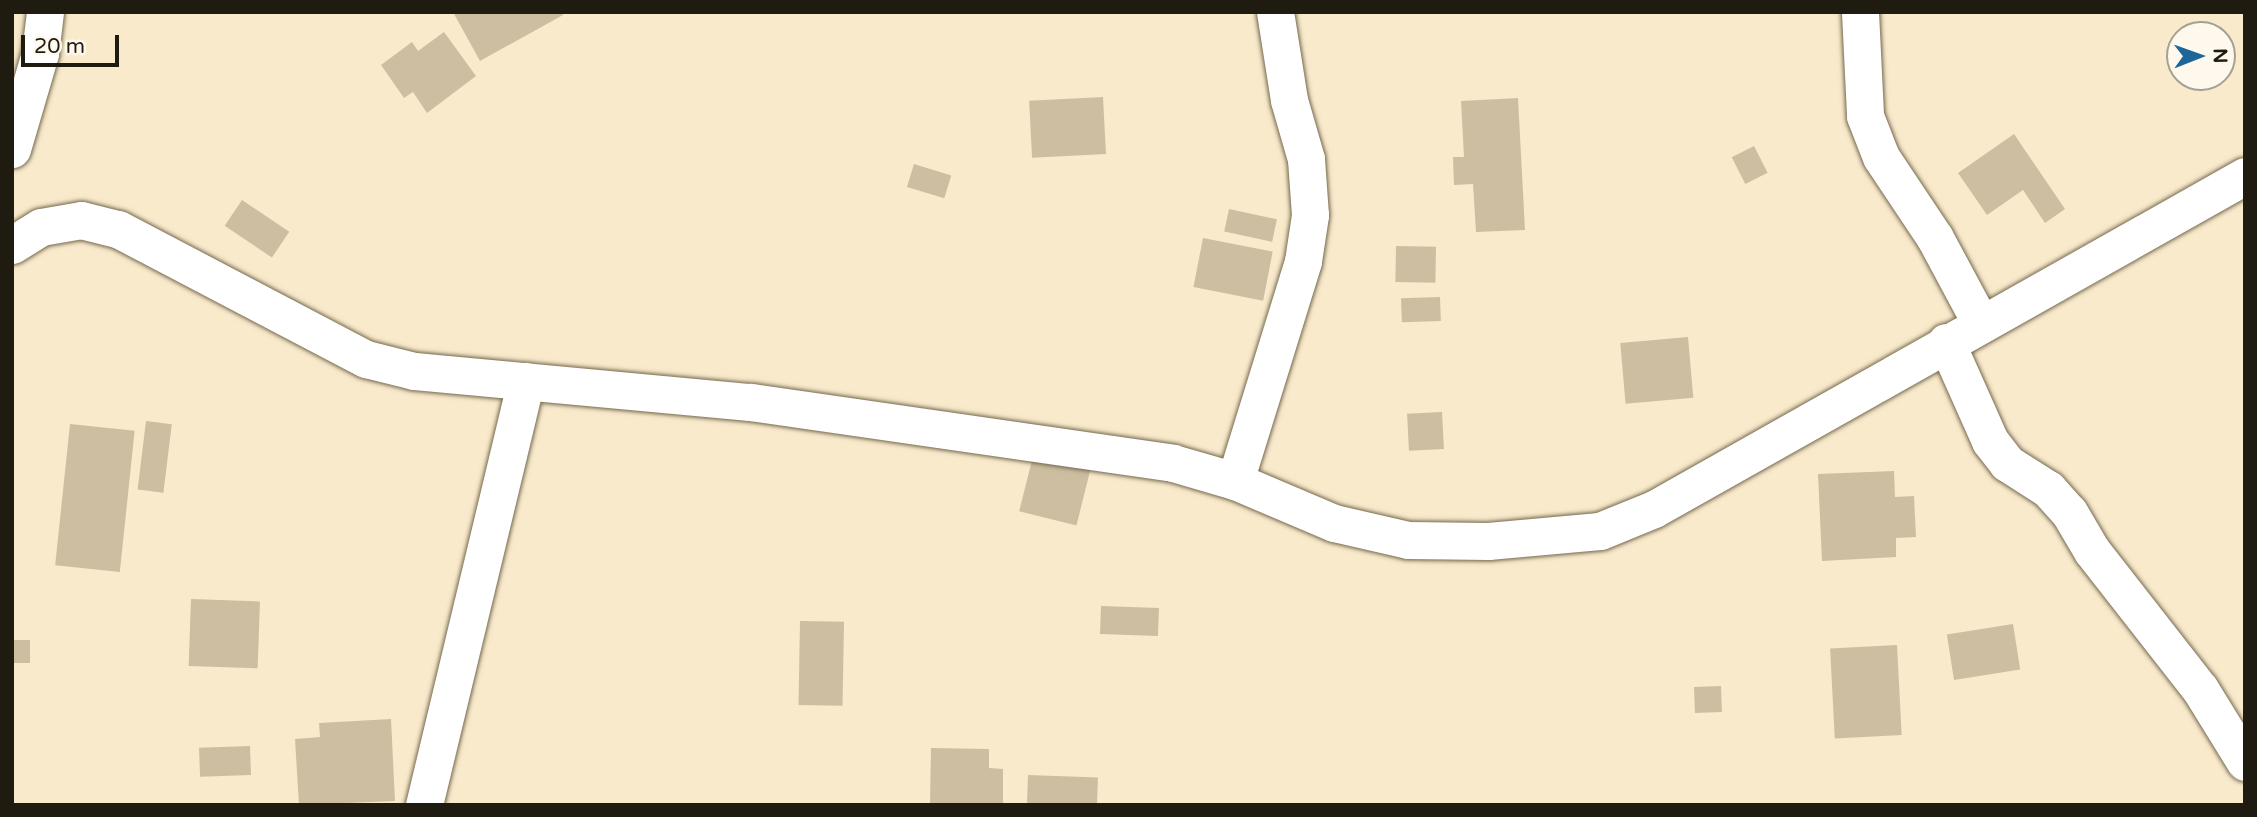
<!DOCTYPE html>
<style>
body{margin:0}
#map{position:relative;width:2257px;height:817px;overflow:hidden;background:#f9eacc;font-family:"Varela Round",sans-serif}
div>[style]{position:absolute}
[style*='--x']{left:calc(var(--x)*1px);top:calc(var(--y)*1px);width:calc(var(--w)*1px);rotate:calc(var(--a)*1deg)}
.building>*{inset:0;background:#cdbea1;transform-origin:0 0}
.roads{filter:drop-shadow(0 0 2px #75684d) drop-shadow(0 0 2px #75684d)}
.street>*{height:37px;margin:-18.5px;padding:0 18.5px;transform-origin:18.5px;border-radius:18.5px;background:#fff}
span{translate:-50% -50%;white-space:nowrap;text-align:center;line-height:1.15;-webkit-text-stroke:6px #fef9ec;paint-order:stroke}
.frame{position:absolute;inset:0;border:14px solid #201b10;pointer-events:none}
.north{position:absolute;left:2166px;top:21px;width:70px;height:70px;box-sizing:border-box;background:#fef9ec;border:2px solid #a5a094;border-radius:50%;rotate:89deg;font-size:19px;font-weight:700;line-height:28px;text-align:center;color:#201b10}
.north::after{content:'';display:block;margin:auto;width:24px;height:32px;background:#1e669a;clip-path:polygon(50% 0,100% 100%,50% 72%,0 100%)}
.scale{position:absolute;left:21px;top:35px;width:98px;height:32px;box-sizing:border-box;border:4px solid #201b10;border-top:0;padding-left:9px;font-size:21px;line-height:24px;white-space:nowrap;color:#201b10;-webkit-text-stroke:5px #fef9ec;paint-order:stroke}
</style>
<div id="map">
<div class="building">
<div style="clip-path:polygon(453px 12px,561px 12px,563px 15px,480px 61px)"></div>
<div style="clip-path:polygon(444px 32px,476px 76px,427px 113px,413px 92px,404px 98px,381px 65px,412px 42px,418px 51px)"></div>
<div style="left:1103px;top:97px;width:57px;height:74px;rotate:87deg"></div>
<div style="clip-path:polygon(1518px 98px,1525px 230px,1476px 232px,1473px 184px,1454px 185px,1453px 157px,1464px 157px,1461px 101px)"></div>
<div style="clip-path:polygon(2014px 134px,2065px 209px,2045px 223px,2023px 190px,1987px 215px,1958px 173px)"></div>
<div style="left:1754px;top:146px;width:30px;height:25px;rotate:63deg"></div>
<div style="left:914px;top:164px;width:39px;height:24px;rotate:17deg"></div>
<div style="left:242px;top:200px;width:57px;height:31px;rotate:34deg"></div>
<div style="left:1229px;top:209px;width:49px;height:23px;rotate:12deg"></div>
<div style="left:1203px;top:238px;width:71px;height:50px;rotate:11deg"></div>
<div style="left:1396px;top:246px;width:40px;height:36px;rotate:1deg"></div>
<div style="left:1440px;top:297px;width:24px;height:39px;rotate:88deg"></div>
<div style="left:1688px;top:337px;width:61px;height:68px;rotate:85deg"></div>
<div style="left:1442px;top:412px;width:37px;height:35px;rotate:87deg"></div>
<div style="left:146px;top:421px;width:26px;height:69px;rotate:7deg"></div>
<div style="left:70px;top:424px;width:65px;height:142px;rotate:6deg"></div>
<div style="left:1033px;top:456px;width:59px;height:57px;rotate:14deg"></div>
<div style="clip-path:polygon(1894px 471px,1895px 497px,1914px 496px,1916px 537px,1896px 538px,1896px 557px,1822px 561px,1818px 474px)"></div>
<div style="left:191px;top:599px;width:69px;height:67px;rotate:2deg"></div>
<div style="left:1101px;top:606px;width:58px;height:28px;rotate:2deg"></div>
<div style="left:800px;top:621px;width:44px;height:84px;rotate:1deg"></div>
<div style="left:2013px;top:624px;width:46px;height:67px;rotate:81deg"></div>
<div style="left:30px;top:640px;width:23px;height:18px;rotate:90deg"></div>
<div style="left:1897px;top:645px;width:90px;height:67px;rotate:87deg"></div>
<div style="left:1721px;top:686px;width:26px;height:27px;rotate:88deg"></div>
<div style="clip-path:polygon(391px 719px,395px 801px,299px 805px,295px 739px,320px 737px,319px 723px)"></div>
<div style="left:250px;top:746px;width:29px;height:51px;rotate:88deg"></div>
<div style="clip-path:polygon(931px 748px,989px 749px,989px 768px,1003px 769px,1003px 805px,930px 805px)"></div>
<div style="left:1028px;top:775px;width:70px;height:30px;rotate:2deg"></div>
</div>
<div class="roads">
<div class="street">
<div style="--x:1860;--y:12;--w:104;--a:87.2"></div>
<div style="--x:1865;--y:116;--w:44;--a:68.7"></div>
<div style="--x:1881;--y:157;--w:97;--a:56.3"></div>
<div style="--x:1935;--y:238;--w:95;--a:61.8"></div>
<div style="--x:12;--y:149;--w:100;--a:-73.7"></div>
<div style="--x:40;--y:53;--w:41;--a:-83"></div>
<div style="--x:12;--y:245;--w:34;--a:-32"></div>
<div style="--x:41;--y:227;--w:41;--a:-9.9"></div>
<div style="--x:81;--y:220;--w:38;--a:14"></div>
<div style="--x:118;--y:229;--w:280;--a:27.7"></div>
<div style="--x:366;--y:359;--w:49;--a:14"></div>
<div style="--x:414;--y:371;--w:338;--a:5.3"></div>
<div style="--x:751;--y:402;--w:426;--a:8.2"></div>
<div style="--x:1173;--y:463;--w:65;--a:16.2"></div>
<div style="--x:1235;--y:481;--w:108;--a:23"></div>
<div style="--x:1334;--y:523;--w:76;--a:12.9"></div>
<div style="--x:1408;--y:540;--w:80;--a:0.7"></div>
<div style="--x:1488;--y:541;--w:112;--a:-5.1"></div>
<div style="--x:1600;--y:531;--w:58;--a:-22.2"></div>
<div style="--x:1654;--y:509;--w:678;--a:-29.4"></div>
<div style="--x:1946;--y:342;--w:108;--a:66"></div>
<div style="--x:1990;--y:441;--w:28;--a:52"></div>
<div style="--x:2007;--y:463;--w:49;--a:32.4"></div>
<div style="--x:2048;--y:489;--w:31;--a:48"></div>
<div style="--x:2069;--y:512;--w:45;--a:59.5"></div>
<div style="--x:2092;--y:551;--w:175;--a:52"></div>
<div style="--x:2200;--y:689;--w:86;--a:58.3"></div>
<div style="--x:1235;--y:481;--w:230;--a:-72.8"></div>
<div style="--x:1303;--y:261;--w:47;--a:-81.3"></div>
<div style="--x:1310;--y:215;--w:56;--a:-94.1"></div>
<div style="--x:1306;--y:159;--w:61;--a:-106.1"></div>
<div style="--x:1289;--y:100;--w:89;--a:-99"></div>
<div style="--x:424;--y:805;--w:436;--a:-76.5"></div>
</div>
</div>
<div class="frame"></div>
<div class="north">N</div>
<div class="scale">20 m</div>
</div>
